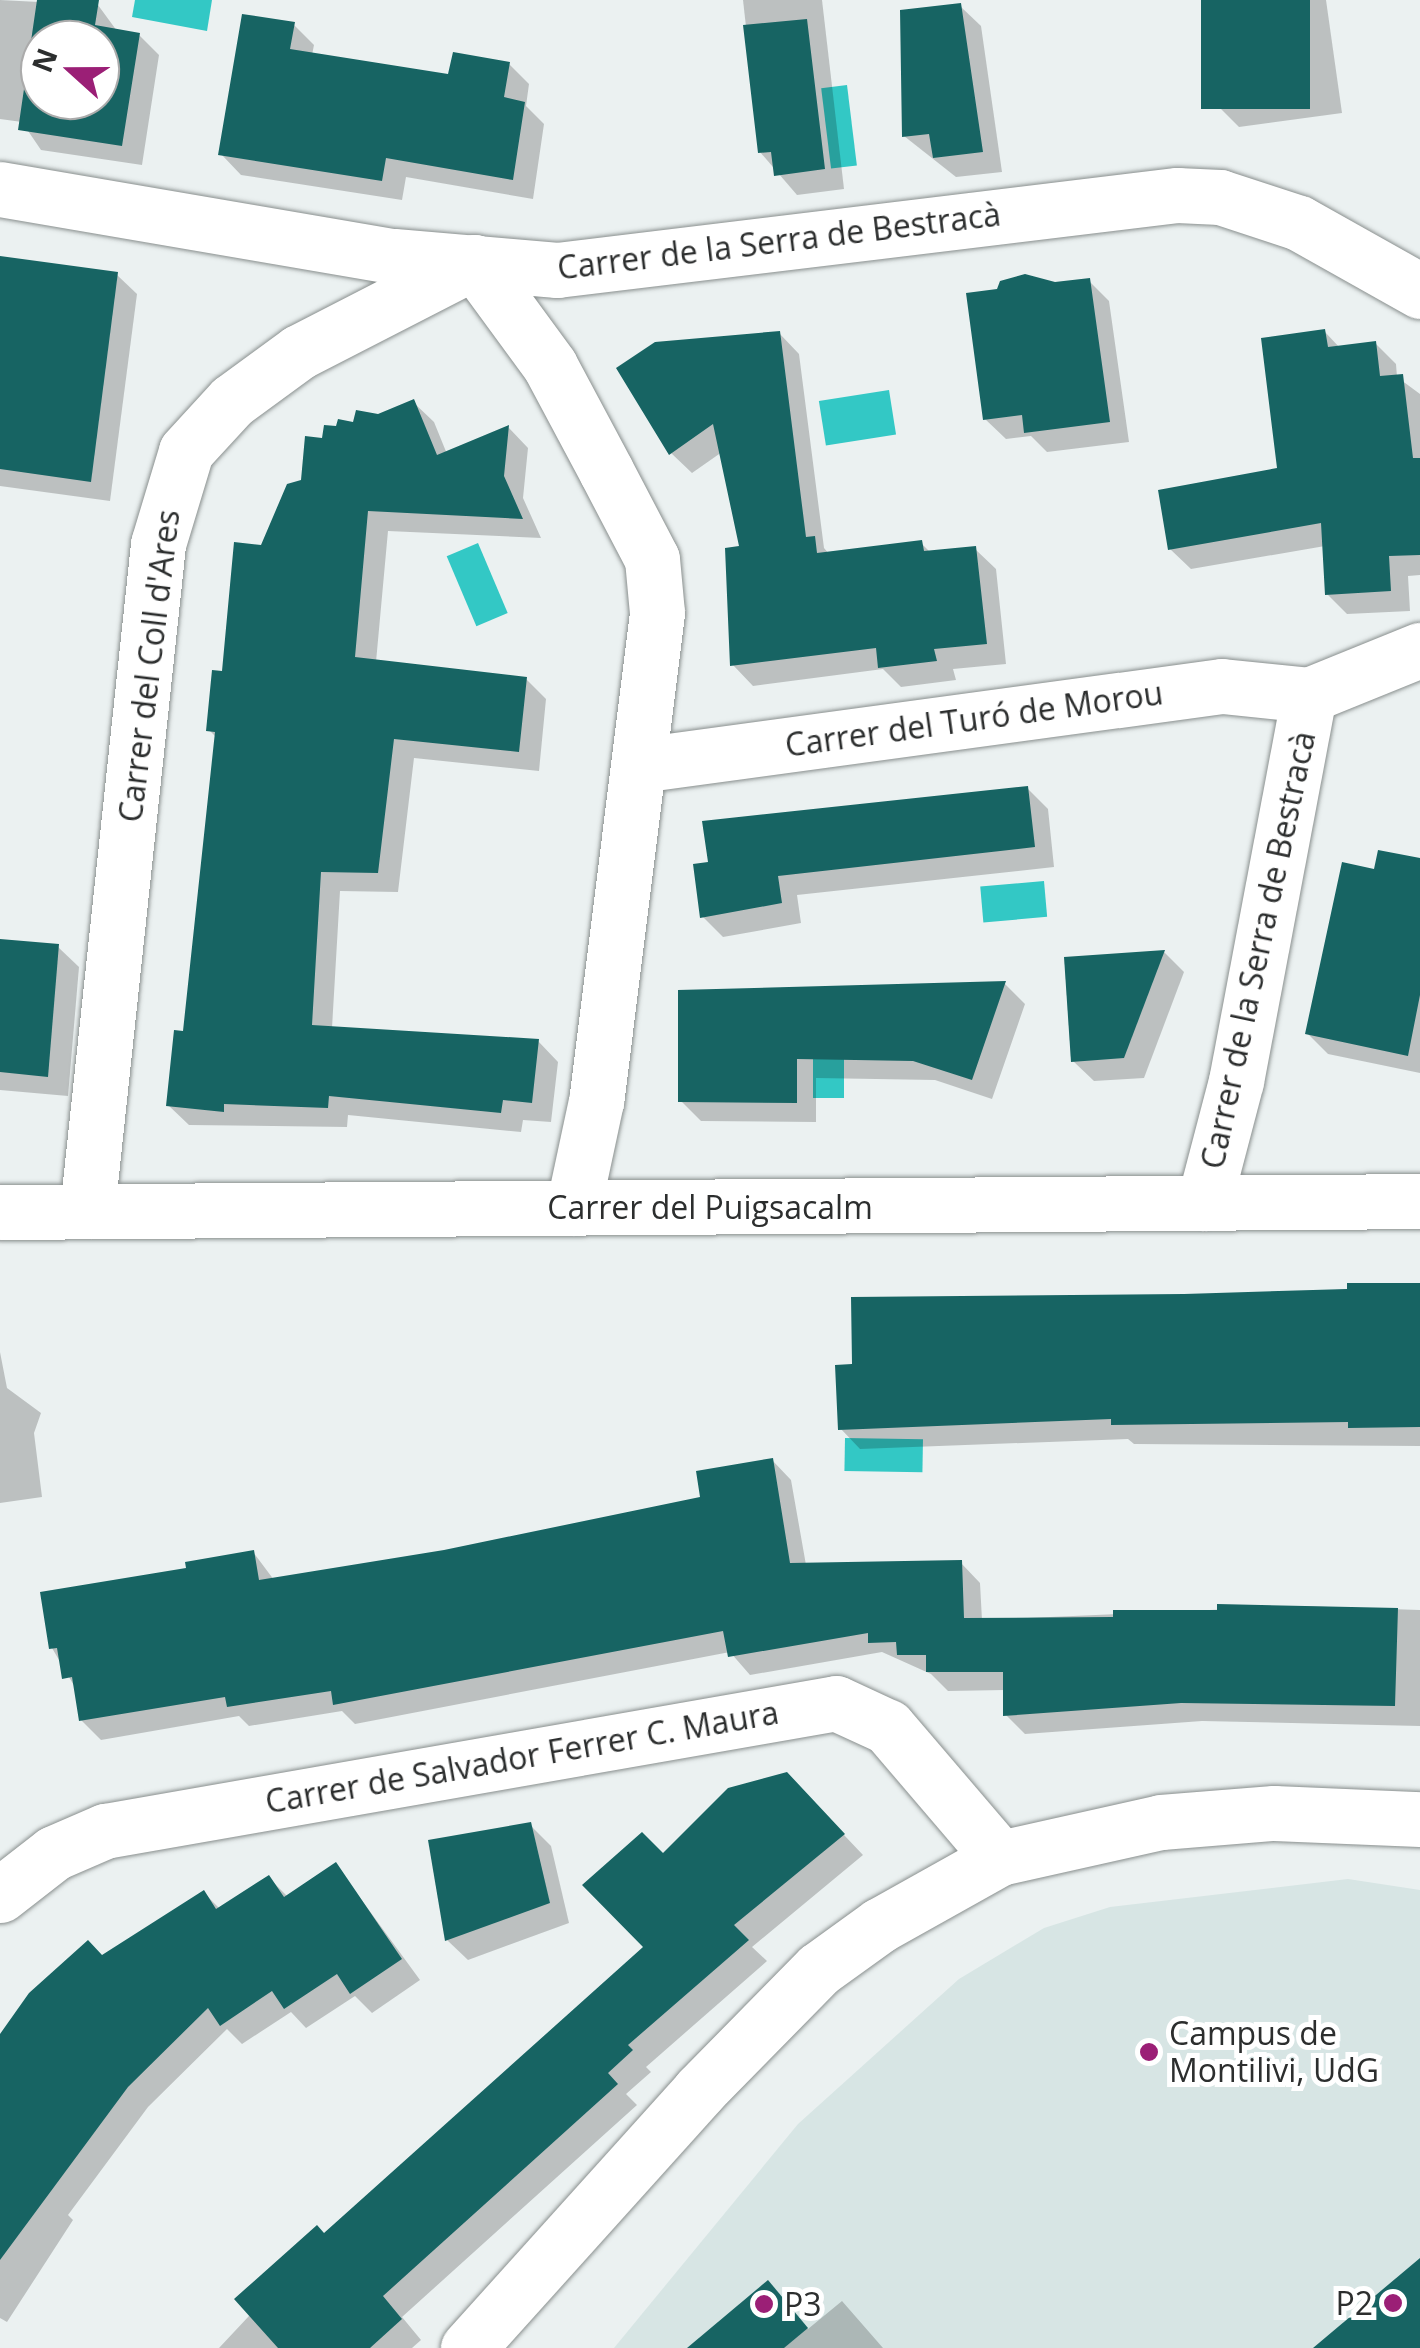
<!DOCTYPE html>
<meta charset="utf-8">
<style>
body{margin:0}
#map{position:relative;width:1420px;height:2348px;overflow:hidden;background:#ebf1f1;font-family:"Open Sans",sans-serif}
div>[style]{position:absolute}
[style*='--x']{left:calc(var(--x)*1px);top:calc(var(--y)*1px);width:calc(var(--w)*1px);rotate:calc(var(--a)*1deg)}
.built>*{inset:0;background:#d7e5e4}
.water>*{inset:0;background:#33c8c5;transform-origin:0 0}
.shadow>*{inset:0;background:#0003}
.building>*{inset:0;background:#176463;transform-origin:0 0}
.roads{filter:drop-shadow(0 0 2px #898f8e) drop-shadow(0 0 2px #898f8e)}
.minor>*{height:55px;margin:-27.5px;padding:0 27.5px;transform-origin:27.5px;border-radius:27.5px;background:#fff}
.dots>*{width:28px;height:28px;translate:-50% -50%;box-sizing:border-box;border:5px solid #fff;border-radius:50%}
span{translate:-50% -50%;white-space:nowrap;text-align:center;line-height:1.15;-webkit-text-stroke:10px #fff;paint-order:stroke}
.street-label{font-size:32px;color:#2c2e2e}
.poi-label{font-size:32px;color:#2c2e2e}
.left{translate:0 -50%;text-align:left}
.right{translate:-100% -50%;text-align:right}
.north{position:absolute;left:20px;top:20px;width:100px;height:100px;box-sizing:border-box;background:#fff;border:2px solid #ababab;border-radius:50%;rotate:291deg;font-size:28px;font-weight:700;line-height:40px;text-align:center;color:#2c2e2e}
.north::after{content:'';display:block;margin:auto;width:35px;height:45px;background:#9b1f76;clip-path:polygon(50% 0,100% 100%,50% 72%,0 100%)}
</style>
<div id="map">
<div class="built">
<div style="clip-path:polygon(1348px 1879px,1420px 1890px,1420px 2348px,614px 2348px,798px 2124px,959px 1979px,1044px 1928px,1110px 1907px)"></div>
</div>
<div class="water">
<div style="clip-path:polygon(135px 0,212px 0,207px 31px,132px 17px)"></div>
<div style="left:847px;top:85px;width:81px;height:26px;rotate:83deg"></div>
<div style="left:889px;top:390px;width:45px;height:71px;rotate:81deg"></div>
<div style="left:478px;top:543px;width:76px;height:34px;rotate:67deg"></div>
<div style="left:1044px;top:881px;width:36px;height:64px;rotate:85deg"></div>
<div style="left:813px;top:1023px;width:31px;height:75px"></div>
<div style="left:845px;top:1438px;width:78px;height:33px;rotate:1deg"></div>
</div>
<div class="shadow">
<div style="clip-path:polygon(evenodd,0 0,98px 5px,117px 31px,139px 35px,159px 55px,142px 165px,41px 150px,22px 122px,0 119px,0 0,40px 40px,100px 40px,100px 100px,40px 100px,40px 40px)"></div>
<div style="clip-path:polygon(743px 0,822px 0,844px 189px,797px 195px,760px 152px)"></div>
<div style="clip-path:polygon(1204px 0,1326px 0,1342px 113px,1239px 127px,1218px 106px)"></div>
<div style="clip-path:polygon(960px 6px,981px 26px,1002px 172px,956px 177px,904px 136px)"></div>
<div style="clip-path:polygon(294px 25px,314px 45px,312px 55px,450px 77px,509px 64px,529px 84px,526px 106px,544px 124px,533px 199px,406px 177px,402px 200px,241px 175px,221px 154px)"></div>
<div style="clip-path:polygon(0 258px,116px 274px,137px 294px,110px 501px,0 486px)"></div>
<div style="clip-path:polygon(1089px 281px,1109px 301px,1129px 442px,1047px 452px,1031px 436px,1006px 439px,985px 419px,999px 292px)"></div>
<div style="clip-path:polygon(1325px 332px,1340px 348px,1375px 343px,1396px 364px,1397px 377px,1420px 394px,1420px 575px,1408px 576px,1410px 611px,1347px 614px,1327px 594px,1325px 546px,1191px 569px,1170px 549px,1280px 470px)"></div>
<div style="clip-path:polygon(779px 333px,799px 354px,824px 548px,829px 554px,921px 543px,931px 553px,975px 549px,996px 569px,1006px 664px,953px 669px,956px 680px,901px 687px,883px 669px,753px 686px,733px 665px,742px 548px,722px 452px,692px 473px,671px 453px)"></div>
<div style="clip-path:polygon(413px 402px,434px 422px,447px 454px,509px 428px,528px 448px,523px 498px,541px 538px,388px 531px,376px 662px,526px 679px,546px 699px,539px 771px,414px 758px,398px 892px,340px 891px,332px 1028px,538px 1041px,558px 1062px,551px 1122px,523px 1120px,521px 1132px,348px 1115px,347px 1127px,189px 1125px,168px 1105px,185px 1034px,217px 738px,209px 730px,262px 548px,324px 441px)"></div>
<div style="clip-path:polygon(1027px 788px,1048px 809px,1054px 867px,797px 895px,801px 923px,723px 937px,703px 917px,695px 866px)"></div>
<div style="clip-path:polygon(1420px 861px,1420px 1073px,1328px 1054px,1308px 1034px,1376px 872px)"></div>
<div style="clip-path:polygon(0 941px,58px 947px,79px 967px,68px 1096px,0 1090px)"></div>
<div style="clip-path:polygon(1164px 952px,1184px 972px,1144px 1078px,1094px 1081px,1073px 1061px,1066px 960px)"></div>
<div style="clip-path:polygon(1005px 984px,1025px 1004px,992px 1099px,935px 1080px,816px 1078px,816px 1122px,701px 1121px,681px 1101px,681px 992px)"></div>
<div style="clip-path:polygon(1420px 1286px,1420px 1446px,1134px 1444px,1128px 1439px,860px 1449px,840px 1428px,1184px 1297px)"></div>
<div style="clip-path:polygon(0 1352px,7px 1388px,41px 1413px,34px 1433px,42px 1497px,0 1503px)"></div>
<div style="clip-path:polygon(772px 1460px,791px 1480px,806px 1565px,961px 1563px,980px 1583px,982px 1620px,1298px 1606px,1420px 1610px,1420px 1726px,1202px 1721px,1025px 1734px,1006px 1715px,1005px 1690px,948px 1691px,931px 1674px,882px 1652px,750px 1675px,730px 1652px,355px 1724px,342px 1711px,249px 1726px,239px 1716px,101px 1740px,81px 1720px,76px 1689px,52px 1648px,189px 1570px,253px 1552px,274px 1580px,445px 1552px,703px 1499px)"></div>
<div style="clip-path:polygon(807px 1796px,863px 1855px,752px 1947px,767px 1961px,646px 2067px,651px 2072px,626px 2094px,637px 2105px,402px 2317px,421px 2340px,412px 2348px,219px 2348px,324px 2236px,647px 1947px,663px 1857px)"></div>
<div style="clip-path:polygon(530px 1825px,551px 1846px,569px 1923px,468px 1960px,447px 1940px)"></div>
<div style="clip-path:polygon(336px 1865px,420px 1980px,372px 2013px,355px 1996px,306px 2028px,291px 2012px,242px 2044px,227px 2029px,148px 2107px,68px 2215px,73px 2220px,7px 2322px,0 2318px,0 2038px,102px 1958px,204px 1893px,220px 1909px,269px 1878px,288px 1897px)"></div>
<div style="clip-path:polygon(777px 2293px,808px 2329px,842px 2301px,883px 2348px,691px 2348px)"></div>
</div>
<div class="building">
<div style="clip-path:polygon(evenodd,37px 0,99px 0,95px 25px,140px 33px,122px 146px,18px 130px,37px 0,40px 40px,100px 40px,100px 100px,40px 100px,40px 40px)"></div>
<div style="left:1201px;top:0;width:109px;height:109px"></div>
<div style="clip-path:polygon(961px 3px,983px 152px,933px 158px,929px 134px,902px 137px,900px 10px)"></div>
<div style="clip-path:polygon(242px 14px,295px 22px,290px 49px,448px 74px,453px 52px,510px 62px,504px 97px,525px 102px,513px 180px,386px 158px,382px 181px,218px 155px)"></div>
<div style="clip-path:polygon(807px 19px,825px 169px,774px 176px,771px 152px,758px 153px,743px 25px)"></div>
<div style="clip-path:polygon(0 256px,118px 272px,91px 482px,0 469px)"></div>
<div style="clip-path:polygon(1025px 274px,1055px 282px,1090px 278px,1110px 422px,1024px 433px,1022px 415px,983px 420px,966px 293px,997px 289px,1000px 281px)"></div>
<div style="clip-path:polygon(1325px 329px,1328px 347px,1376px 341px,1380px 376px,1403px 374px,1413px 458px,1420px 458px,1420px 555px,1389px 556px,1391px 591px,1325px 595px,1321px 523px,1168px 550px,1158px 490px,1277px 468px,1261px 338px)"></div>
<div style="clip-path:polygon(780px 331px,806px 537px,815px 536px,817px 553px,922px 540px,924px 551px,976px 546px,987px 644px,934px 649px,937px 661px,878px 668px,876px 648px,730px 666px,725px 548px,739px 546px,713px 424px,669px 455px,616px 368px,655px 342px)"></div>
<div style="clip-path:polygon(414px 399px,437px 455px,509px 425px,504px 476px,523px 519px,368px 511px,355px 657px,527px 677px,519px 752px,394px 739px,378px 873px,321px 872px,312px 1025px,539px 1039px,532px 1103px,503px 1100px,501px 1113px,329px 1096px,328px 1108px,224px 1104px,224px 1112px,166px 1106px,174px 1030px,183px 1031px,215px 732px,206px 731px,212px 670px,222px 671px,234px 542px,261px 545px,287px 484px,301px 480px,305px 436px,322px 438px,324px 425px,336px 426px,338px 419px,353px 422px,356px 410px,378px 414px)"></div>
<div style="clip-path:polygon(1028px 786px,1035px 847px,778px 876px,782px 903px,700px 918px,693px 864px,708px 862px,702px 821px)"></div>
<div style="clip-path:polygon(1378px 850px,1420px 858px,1420px 995px,1408px 1056px,1305px 1034px,1342px 862px,1374px 869px)"></div>
<div style="clip-path:polygon(0 939px,59px 944px,48px 1077px,0 1072px)"></div>
<div style="clip-path:polygon(1165px 950px,1124px 1058px,1071px 1062px,1064px 957px)"></div>
<div style="clip-path:polygon(1006px 981px,972px 1080px,913px 1061px,797px 1059px,797px 1103px,678px 1102px,678px 990px)"></div>
<div style="clip-path:polygon(1347px 1283px,1420px 1283px,1420px 1427px,1348px 1428px,1348px 1422px,1111px 1425px,1111px 1419px,838px 1430px,835px 1365px,852px 1364px,851px 1297px,1184px 1294px,1347px 1289px)"></div>
<div style="clip-path:polygon(773px 1458px,790px 1563px,962px 1560px,964px 1618px,1113px 1617px,1113px 1610px,1217px 1610px,1217px 1604px,1398px 1608px,1395px 1706px,1181px 1703px,1003px 1716px,1003px 1672px,926px 1672px,926px 1655px,897px 1655px,896px 1642px,868px 1643px,868px 1633px,728px 1657px,723px 1631px,333px 1705px,331px 1691px,227px 1707px,225px 1697px,79px 1721px,72px 1677px,62px 1679px,57px 1648px,49px 1649px,40px 1592px,186px 1568px,185px 1562px,254px 1550px,259px 1580px,444px 1550px,700px 1497px,696px 1471px)"></div>
<div style="clip-path:polygon(787px 1772px,845px 1834px,734px 1925px,749px 1940px,628px 2045px,633px 2050px,608px 2073px,618px 2084px,383px 2296px,402px 2319px,370px 2348px,278px 2348px,234px 2299px,317px 2225px,324px 2233px,643px 1947px,582px 1885px,642px 1832px,663px 1853px,728px 1788px)"></div>
<div style="clip-path:polygon(531px 1822px,550px 1903px,445px 1941px,428px 1840px)"></div>
<div style="clip-path:polygon(336px 1862px,402px 1959px,350px 1994px,337px 1974px,284px 2009px,272px 1991px,220px 2026px,208px 2008px,128px 2087px,0 2260px,0 2034px,29px 1993px,88px 1940px,102px 1955px,204px 1890px,216px 1909px,269px 1875px,284px 1897px)"></div>
<div style="clip-path:polygon(1420px 2258px,1420px 2348px,1313px 2348px)"></div>
<div style="clip-path:polygon(768px 2280px,808px 2328px,784px 2348px,687px 2348px)"></div>
</div>
<div class="roads">
<div class="minor">
<div style="--x:0;--y:189;--w:400;--a:9.7"></div>
<div style="--x:394;--y:256;--w:164;--a:4.9"></div>
<div style="--x:557;--y:270;--w:625;--a:-6.9"></div>
<div style="--x:1177;--y:195;--w:43;--a:2.7"></div>
<div style="--x:1220;--y:197;--w:83;--a:18.2"></div>
<div style="--x:1299;--y:223;--w:139;--a:29.3"></div>
<div style="--x:639;--y:765;--w:588;--a:-7.72"></div>
<div style="--x:1222;--y:686;--w:87;--a:5.9"></div>
<div style="--x:1309;--y:695;--w:120;--a:-22.1"></div>
<div style="--x:1204;--y:1203;--w:126;--a:-75.3"></div>
<div style="--x:1236;--y:1081;--w:393;--a:-79.3"></div>
<div style="--x:87;--y:1211;--w:671;--a:-83.92"></div>
<div style="--x:158;--y:544;--w:97;--a:-73.2"></div>
<div style="--x:186;--y:451;--w:68;--a:-47.4"></div>
<div style="--x:232;--y:401;--w:83;--a:-36.2"></div>
<div style="--x:299;--y:352;--w:197;--a:-27.2"></div>
<div style="--x:474;--y:262;--w:129;--a:53.8"></div>
<div style="--x:550;--y:366;--w:119;--a:61.9"></div>
<div style="--x:606;--y:471;--w:99;--a:62.4"></div>
<div style="--x:652;--y:559;--w:54;--a:84.7"></div>
<div style="--x:657;--y:613;--w:492;--a:97.1"></div>
<div style="--x:596;--y:1101;--w:109;--a:102.1"></div>
<div style="--x:0;--y:1212;--w:1420;--a:-0.44"></div>
<div style="--x:0;--y:1895;--w:68;--a:-37.9"></div>
<div style="--x:54;--y:1853;--w:56;--a:-23.3"></div>
<div style="--x:105;--y:1831;--w:742;--a:-9.93"></div>
<div style="--x:836;--y:1703;--w:57;--a:24.8"></div>
<div style="--x:888;--y:1727;--w:172;--a:49.5"></div>
<div style="--x:468;--y:2348;--w:346;--a:-48"></div>
<div style="--x:699;--y:2091;--w:171;--a:-45.5"></div>
<div style="--x:819;--y:1969;--w:75;--a:-35.8"></div>
<div style="--x:880;--y:1925;--w:137;--a:-29.2"></div>
<div style="--x:1000;--y:1858;--w:165;--a:-12.6"></div>
<div style="--x:1161;--y:1822;--w:113;--a:-4.6"></div>
<div style="--x:1274;--y:1813;--w:146;--a:2.4"></div>
</div>
</div>
<div class="dots">
<div style="left:1149px;top:2052px;background:#9b1f76"></div>
<div style="left:1393px;top:2303px;background:#9b1f76"></div>
<div style="left:764px;top:2304px;background:#9b1f76"></div>
</div>
<div class="street-label">
<span style="left:779px;top:241px;rotate:-7deg">Carrer de la Serra de Bestracà</span>
<span style="left:149px;top:666px;rotate:-83deg">Carrer del Coll d'Ares</span>
<span style="left:974px;top:719px;rotate:-8deg">Carrer del Turó de Morou</span>
<span style="left:1258px;top:950px;rotate:-78deg">Carrer de la Serra de Bestracà</span>
<span style="left:710px;top:1207px">Carrer del Puigsacalm</span>
<span style="left:522px;top:1757px;rotate:-10deg">Carrer de Salvador Ferrer C. Maura</span>
</div>
<div class="poi-label">
<span class="left" style="left:1169px;top:2052px">Campus de<br>Montilivi, UdG</span>
<span class="right" style="left:1373px;top:2303px">P2</span>
<span class="left" style="left:784px;top:2304px">P3</span>
</div>
<div class="north">N</div>
</div>
